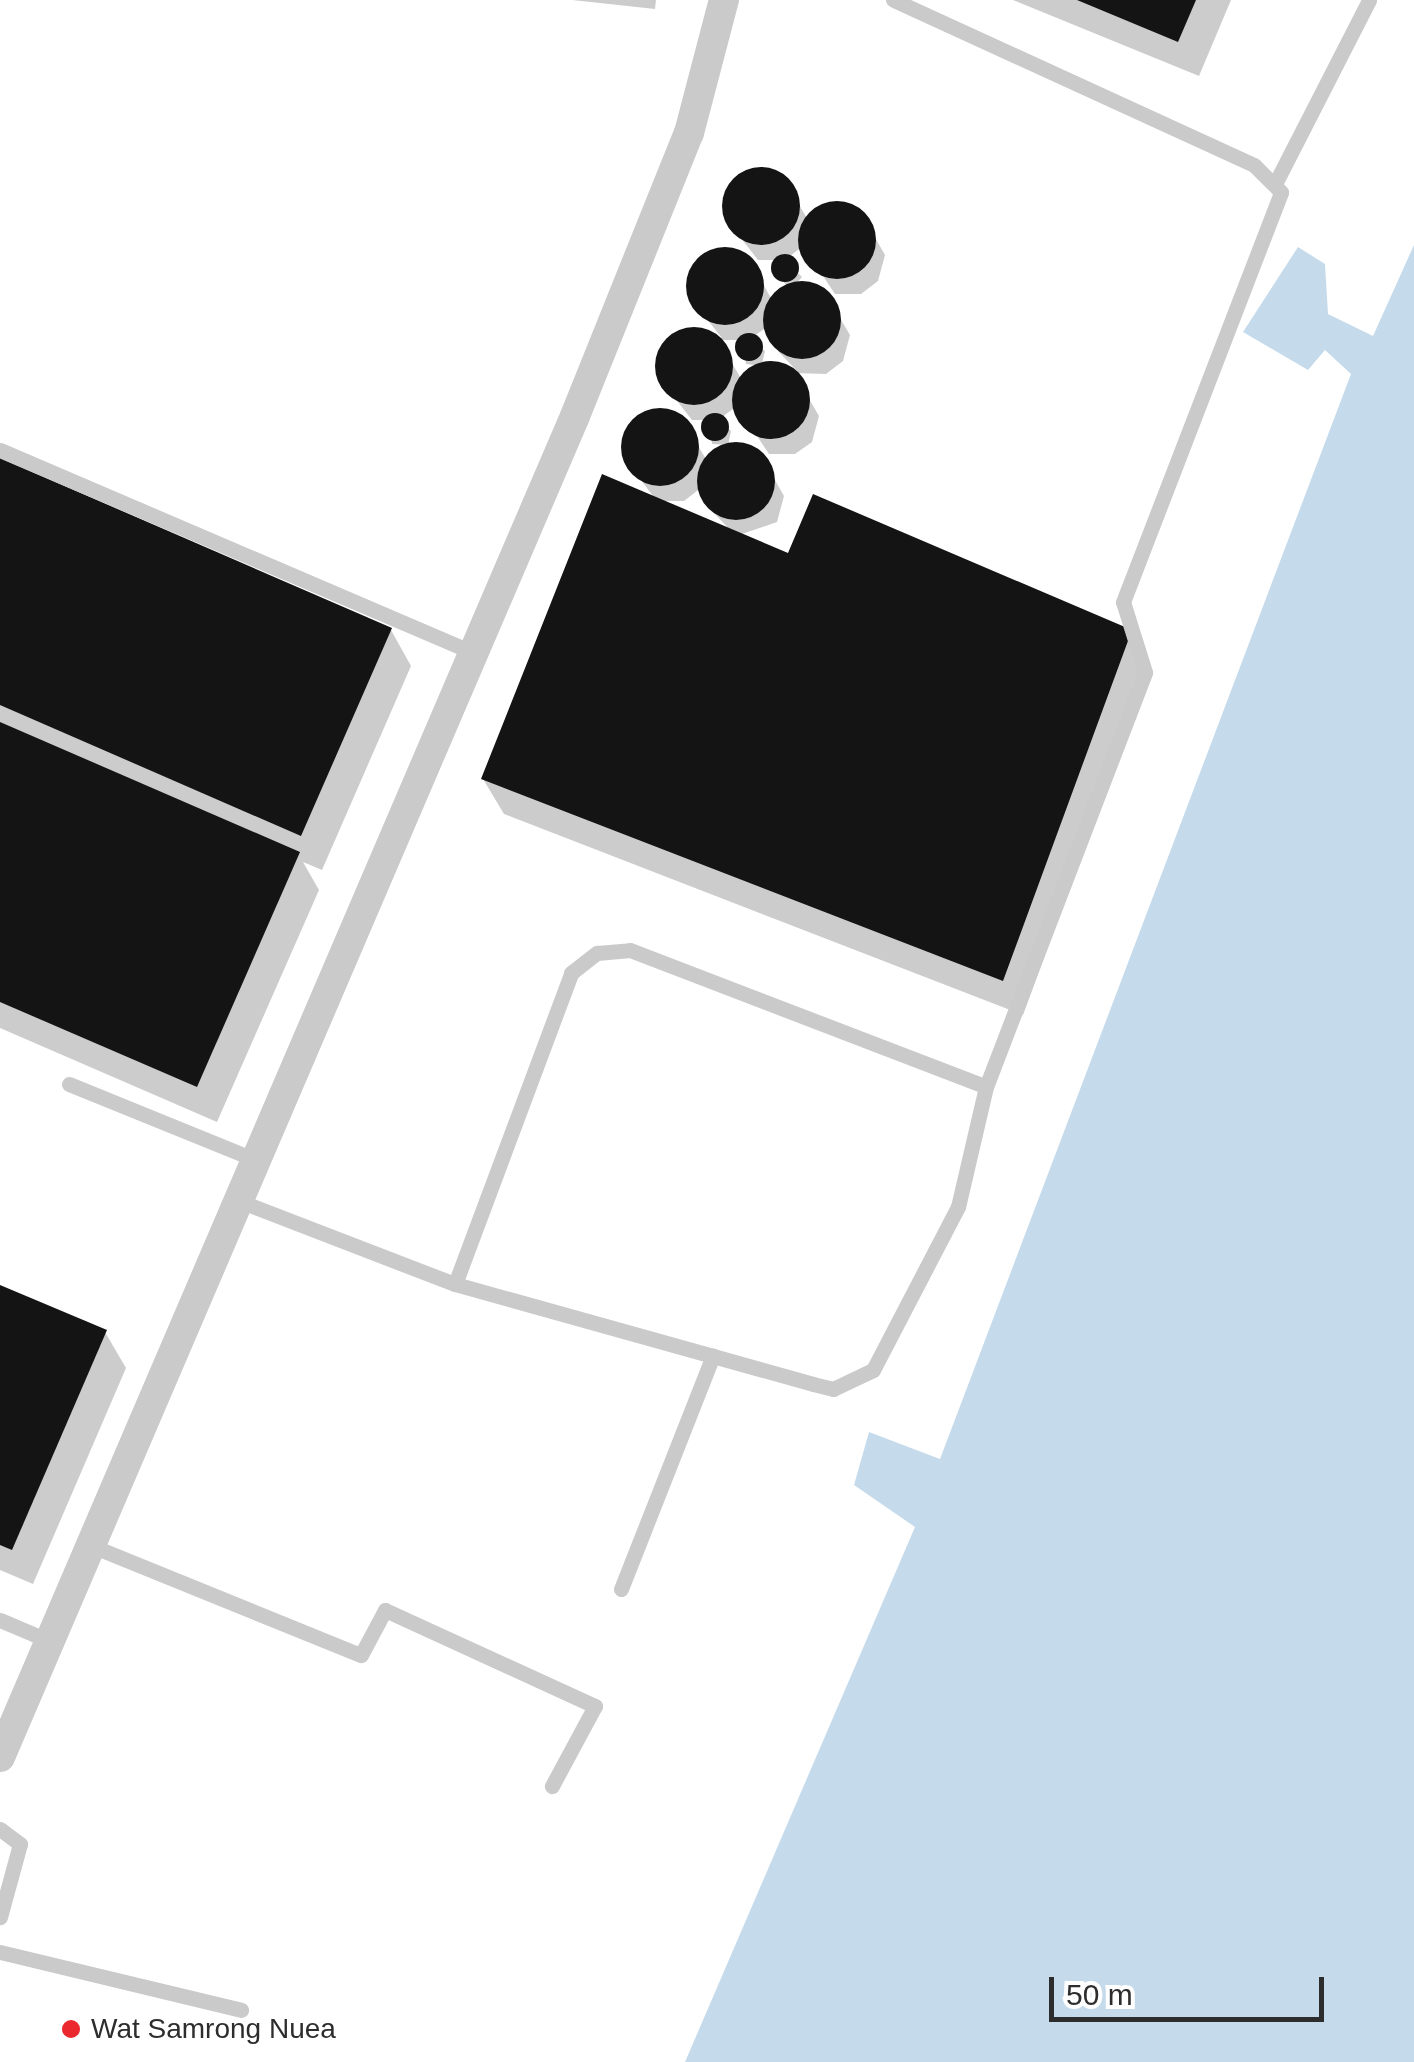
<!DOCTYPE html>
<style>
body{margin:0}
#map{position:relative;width:1414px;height:2062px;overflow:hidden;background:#fff;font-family:Arial,sans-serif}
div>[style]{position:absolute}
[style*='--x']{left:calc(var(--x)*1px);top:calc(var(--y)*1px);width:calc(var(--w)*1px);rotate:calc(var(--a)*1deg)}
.water>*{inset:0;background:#c5dbec}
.shadow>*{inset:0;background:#0003}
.building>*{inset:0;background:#141414}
.round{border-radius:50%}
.service>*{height:15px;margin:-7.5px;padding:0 7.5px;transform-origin:7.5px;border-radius:7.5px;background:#cacaca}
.minor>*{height:30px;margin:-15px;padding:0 15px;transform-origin:15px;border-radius:15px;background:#cacaca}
.dots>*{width:28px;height:28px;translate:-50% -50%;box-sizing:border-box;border:5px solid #fff;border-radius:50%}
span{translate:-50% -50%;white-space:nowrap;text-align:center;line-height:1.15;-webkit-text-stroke:10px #fff;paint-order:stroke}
.poi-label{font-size:28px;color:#2d2d2d}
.left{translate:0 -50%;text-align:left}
.scale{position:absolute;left:1049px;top:1977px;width:275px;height:45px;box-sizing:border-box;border:5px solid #2d2d2d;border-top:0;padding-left:12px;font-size:30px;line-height:35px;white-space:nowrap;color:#2d2d2d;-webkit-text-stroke:8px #fff;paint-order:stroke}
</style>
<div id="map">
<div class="water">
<div style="clip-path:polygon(1414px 245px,1414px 2062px,685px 2062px,915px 1527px,854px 1485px,869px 1432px,940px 1459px,1351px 374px,1325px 350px,1308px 370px,1243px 332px,1298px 247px,1325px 264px,1328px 314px,1373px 336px)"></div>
</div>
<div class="shadow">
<div style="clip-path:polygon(572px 0,656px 0,655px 9px)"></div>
<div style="clip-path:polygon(1013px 0,1231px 0,1199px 76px)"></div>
<div style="clip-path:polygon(evenodd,753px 170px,783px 177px,808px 220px,830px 204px,860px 211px,885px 255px,878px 281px,861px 294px,835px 294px,803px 246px,785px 260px,802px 277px,796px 284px,824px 291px,850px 335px,843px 361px,826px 374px,794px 373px,819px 416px,812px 442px,795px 454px,769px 454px,737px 406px,718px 420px,731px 431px,728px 445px,759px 452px,784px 496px,777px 522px,739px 535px,789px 556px,1131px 632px,1151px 668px,1023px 1015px,504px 814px,483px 779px,656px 500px,625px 459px,628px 429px,652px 411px,682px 418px,707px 461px,729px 445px,712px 444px,709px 420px,692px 420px,660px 379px,662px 348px,687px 330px,722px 338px,690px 298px,694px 268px,718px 250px,748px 257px,772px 300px,789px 288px,775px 273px,782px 260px,758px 260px,726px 219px,729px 188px,753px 170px,768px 326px,778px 351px,798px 372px,762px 364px,765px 351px,749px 340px,768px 326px,753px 170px,718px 340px,743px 340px,746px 364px,762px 366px,742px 380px,718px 340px,753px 170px,702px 487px,713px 512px,731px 531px,659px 501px,684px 501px,702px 487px)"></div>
<div style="clip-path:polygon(0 461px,391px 630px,411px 666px,322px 870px,303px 862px,319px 890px,217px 1122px,0 1028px)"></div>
<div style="clip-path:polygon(0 1287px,105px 1332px,126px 1368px,33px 1584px,0 1570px)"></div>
</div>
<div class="building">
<div style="clip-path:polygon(1077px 0,1196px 0,1178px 42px)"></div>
<div class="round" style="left:722px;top:167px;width:78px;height:78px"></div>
<div class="round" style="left:798px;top:201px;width:78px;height:78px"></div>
<div class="round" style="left:686px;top:247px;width:78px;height:78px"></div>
<div class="round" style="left:771px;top:254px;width:28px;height:28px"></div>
<div class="round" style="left:763px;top:281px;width:78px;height:78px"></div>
<div class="round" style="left:655px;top:327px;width:78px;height:78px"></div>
<div class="round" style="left:735px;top:333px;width:28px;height:28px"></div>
<div class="round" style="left:732px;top:361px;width:78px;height:78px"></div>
<div class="round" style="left:621px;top:408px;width:78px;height:78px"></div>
<div class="round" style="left:701px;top:413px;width:28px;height:28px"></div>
<div class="round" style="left:697px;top:442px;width:78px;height:78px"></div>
<div style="clip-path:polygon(0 458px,392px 628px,301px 836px,0 705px)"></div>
<div style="clip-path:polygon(602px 474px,788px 553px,813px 494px,1132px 630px,1003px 981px,481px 779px)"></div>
<div style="clip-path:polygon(0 722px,300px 852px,197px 1087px,0 1002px)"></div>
<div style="clip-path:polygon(0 1285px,107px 1330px,12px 1550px,0 1545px)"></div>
</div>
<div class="service">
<div style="--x:1277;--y:180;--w:202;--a:-62.9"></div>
<div style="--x:0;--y:450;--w:513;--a:23.17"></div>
<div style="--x:69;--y:1084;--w:205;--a:22.1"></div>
<div style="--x:242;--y:1202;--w:228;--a:21.1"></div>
<div style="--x:455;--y:1284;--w:372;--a:15.6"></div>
<div style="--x:813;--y:1384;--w:21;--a:14"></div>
<div style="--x:833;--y:1389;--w:44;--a:-25.4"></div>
<div style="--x:873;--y:1370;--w:184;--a:-62.5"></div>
<div style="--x:958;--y:1207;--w:123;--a:-76.9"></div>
<div style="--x:986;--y:1087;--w:444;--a:-69"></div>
<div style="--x:1145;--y:672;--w:73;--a:-107.4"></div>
<div style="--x:1123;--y:602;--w:439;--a:-68.9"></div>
<div style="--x:1281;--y:192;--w:38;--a:-135"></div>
<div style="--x:1254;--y:165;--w:397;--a:-155.4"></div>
<div style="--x:455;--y:1284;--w:332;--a:-69.5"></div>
<div style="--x:571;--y:973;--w:33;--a:-38"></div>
<div style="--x:597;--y:953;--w:33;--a:-5"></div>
<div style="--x:630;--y:950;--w:381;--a:21"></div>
<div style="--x:92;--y:1546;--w:290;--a:22.1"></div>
<div style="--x:361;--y:1655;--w:51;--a:-61.9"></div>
<div style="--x:385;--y:1610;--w:231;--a:24.6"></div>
<div style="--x:595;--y:1706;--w:91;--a:118.3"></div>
<div style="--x:621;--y:1589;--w:251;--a:-68.5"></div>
<div style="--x:0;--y:1620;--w:56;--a:22.9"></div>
<div style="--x:0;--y:1829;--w:25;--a:37"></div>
<div style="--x:20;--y:1844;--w:76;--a:105.3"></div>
<div style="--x:0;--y:1952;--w:248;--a:13.5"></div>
</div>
<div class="minor">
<div style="--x:0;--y:1757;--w:1459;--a:-66.79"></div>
<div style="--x:575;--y:416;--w:305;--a:-68.1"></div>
<div style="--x:689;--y:133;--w:138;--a:-75.3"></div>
</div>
<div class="dots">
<div style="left:71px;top:2029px;background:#eb282e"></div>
</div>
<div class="poi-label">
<span class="left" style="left:91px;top:2029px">Wat Samrong Nuea</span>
</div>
<div class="scale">50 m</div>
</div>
